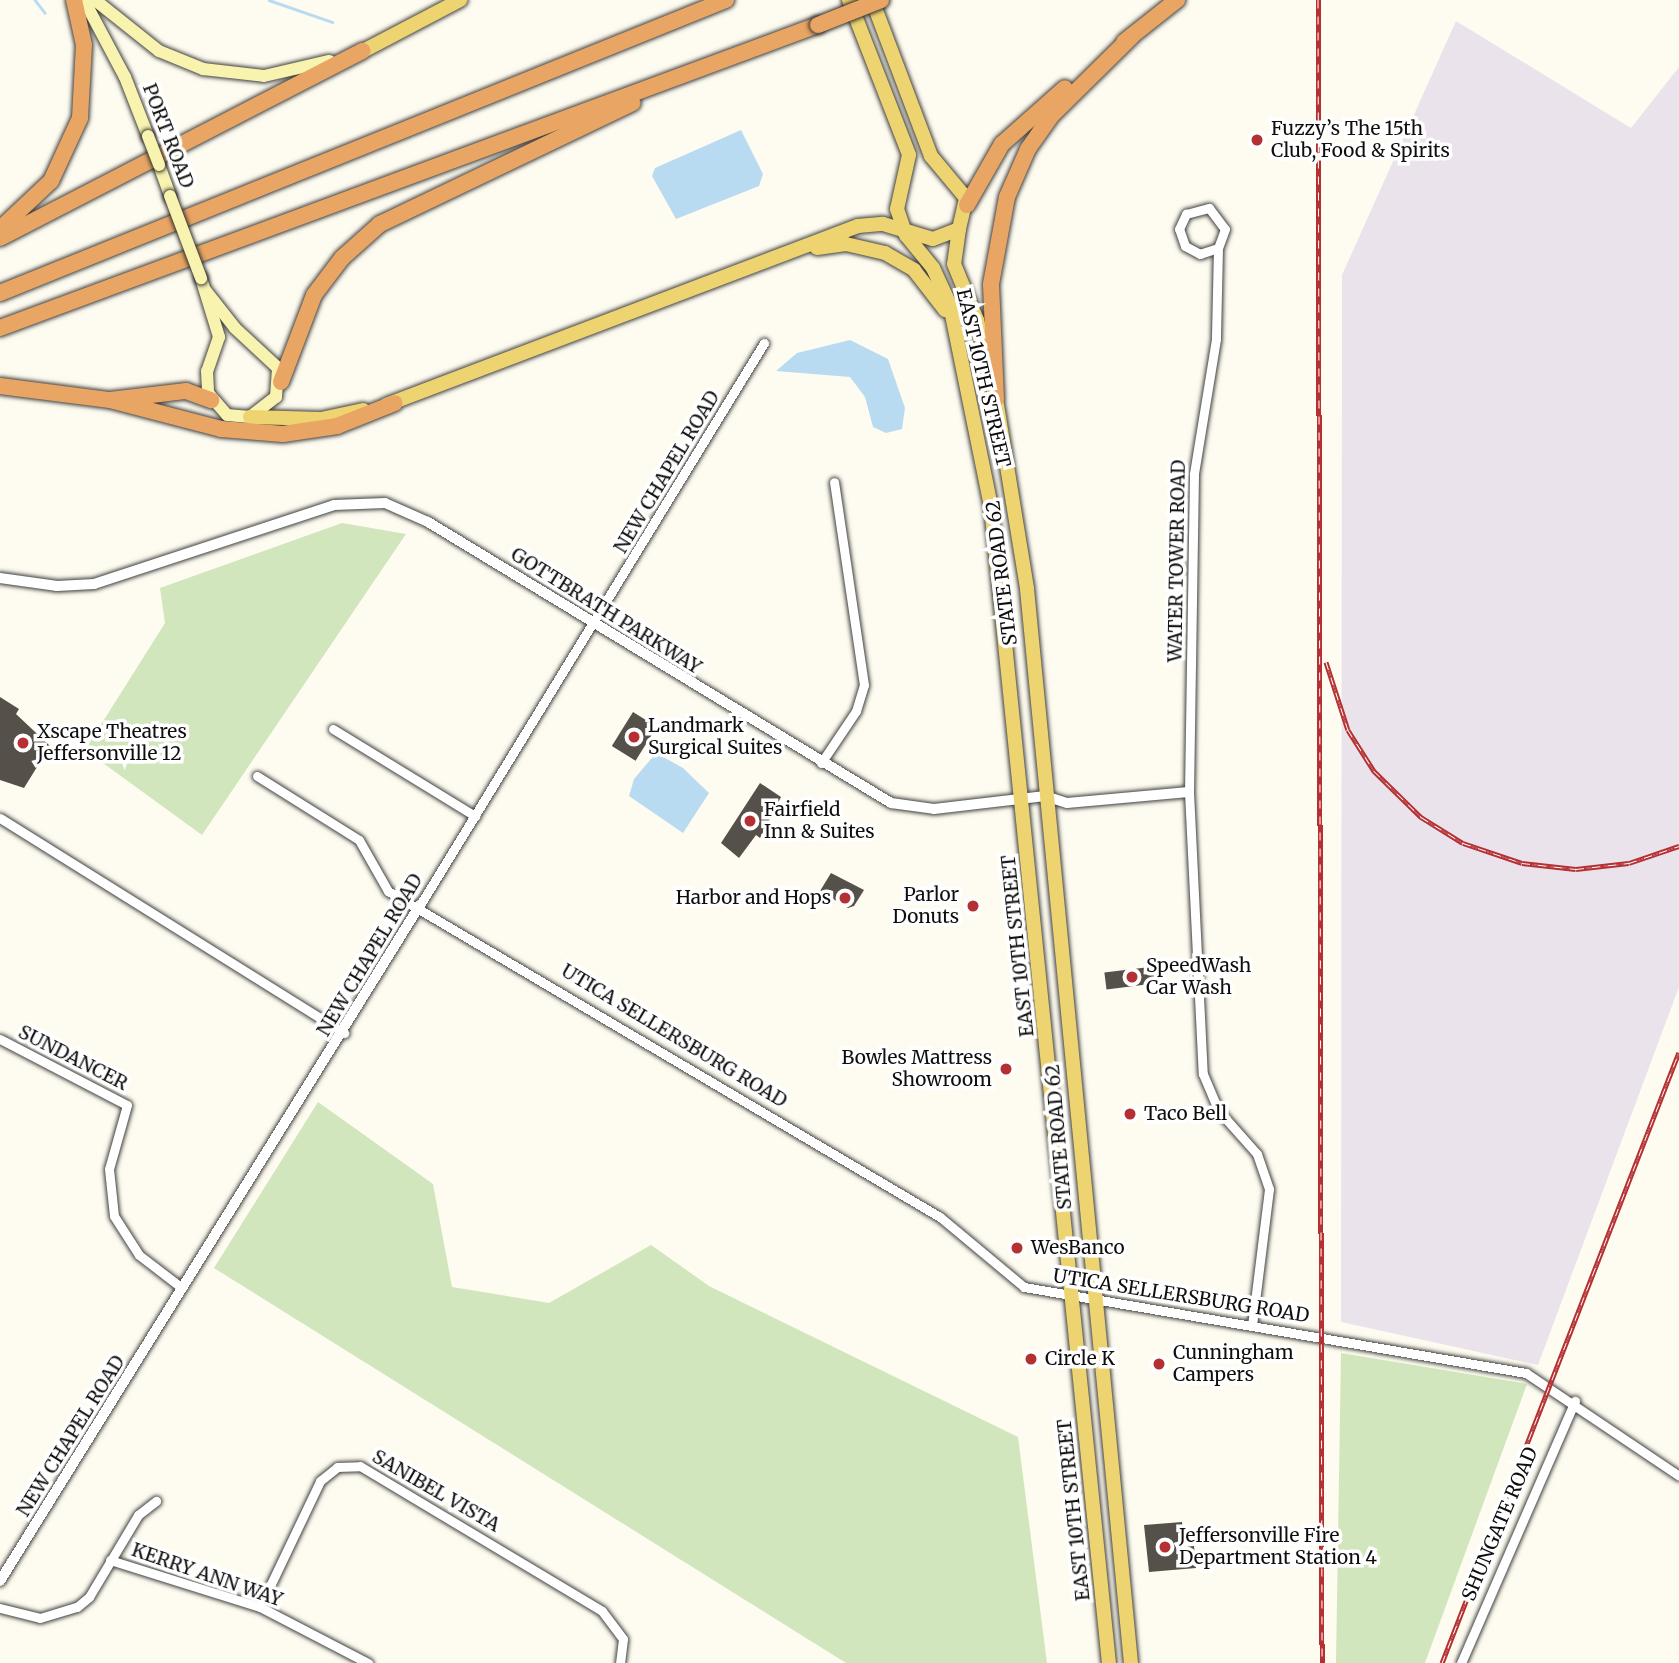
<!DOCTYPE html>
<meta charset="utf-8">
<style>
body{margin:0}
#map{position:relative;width:1679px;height:1663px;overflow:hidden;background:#fefcf0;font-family:Merriweather,serif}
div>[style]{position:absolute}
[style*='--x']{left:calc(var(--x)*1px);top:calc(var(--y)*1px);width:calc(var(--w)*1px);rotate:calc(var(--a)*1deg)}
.industrial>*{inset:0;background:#ebe3ec}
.green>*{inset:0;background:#d1e6bc}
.water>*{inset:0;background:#b9dbf2}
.stream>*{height:2.5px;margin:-1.25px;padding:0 1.25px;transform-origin:1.25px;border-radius:1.25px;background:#b9dbf2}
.building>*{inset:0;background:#56504b;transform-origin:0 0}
.roads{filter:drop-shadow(0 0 2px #414141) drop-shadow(0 0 2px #414141)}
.minor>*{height:9px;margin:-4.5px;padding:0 4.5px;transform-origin:4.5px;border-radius:4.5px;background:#fff}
.tertiary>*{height:10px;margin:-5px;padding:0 5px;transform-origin:5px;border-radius:5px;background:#fff}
.secondary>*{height:12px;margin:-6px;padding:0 6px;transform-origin:6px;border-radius:6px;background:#f9f3b0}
.primary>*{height:14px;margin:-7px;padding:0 7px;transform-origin:7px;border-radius:7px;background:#eed470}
.motorway>*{height:16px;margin:-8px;padding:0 8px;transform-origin:8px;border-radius:8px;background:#e9a563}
.rail>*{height:5px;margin-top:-2.5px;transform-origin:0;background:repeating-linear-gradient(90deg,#fff 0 8px,#b43032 0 16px);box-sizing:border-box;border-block:2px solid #b43032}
.bridges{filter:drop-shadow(0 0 2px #303030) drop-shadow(0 0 2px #303030)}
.secondary-bridge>*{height:12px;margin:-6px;padding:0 6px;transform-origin:6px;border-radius:6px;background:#f9f3b0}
.motorway-bridge>*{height:16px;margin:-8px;padding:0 8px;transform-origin:8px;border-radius:8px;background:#e9a563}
.dots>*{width:19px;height:19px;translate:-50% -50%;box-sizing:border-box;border:4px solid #fff;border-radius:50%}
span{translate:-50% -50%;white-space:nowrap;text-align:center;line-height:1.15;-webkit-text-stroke:7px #fff;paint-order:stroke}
.poi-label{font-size:19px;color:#0e0e0e}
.left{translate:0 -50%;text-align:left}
.right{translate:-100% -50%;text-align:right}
.street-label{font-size:19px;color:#0e0e0e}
</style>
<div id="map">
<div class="industrial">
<div style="clip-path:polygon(1456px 21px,1631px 128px,1679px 67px,1679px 987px,1538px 1365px,1341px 1322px,1342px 275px)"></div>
</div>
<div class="green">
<div style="clip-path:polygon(342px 523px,406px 534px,202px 835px,85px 750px,165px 623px,160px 588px)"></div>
<div style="clip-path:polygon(318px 1102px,433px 1184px,452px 1287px,549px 1303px,651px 1245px,709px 1286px,1018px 1437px,1047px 1663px,846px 1663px,214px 1268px)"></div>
<div style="clip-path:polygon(1341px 1353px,1527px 1384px,1425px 1663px,1336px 1663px)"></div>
</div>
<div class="water">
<div style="clip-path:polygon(741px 130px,763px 174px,759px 186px,676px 219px,652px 176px,655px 168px)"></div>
<div style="clip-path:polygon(850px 340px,888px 359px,905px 408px,902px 429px,886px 433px,873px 427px,865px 397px,850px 377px,776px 371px,797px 353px)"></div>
<div style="clip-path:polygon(656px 753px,683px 768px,709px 793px,683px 833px,629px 796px,634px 779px)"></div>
</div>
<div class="stream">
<div style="--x:35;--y:0;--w:16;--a:52"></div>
<div style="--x:269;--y:0;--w:67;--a:19.2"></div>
</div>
<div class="building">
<div style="clip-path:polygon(0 697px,19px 709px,16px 714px,50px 746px,24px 788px,0 780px)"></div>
<div style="left:633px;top:712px;width:28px;height:40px;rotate:32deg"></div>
<div style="clip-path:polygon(760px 783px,781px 797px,760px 838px,756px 835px,739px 858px,721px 843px)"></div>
<div style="clip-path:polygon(831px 873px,864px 890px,854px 906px,848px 908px,820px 891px)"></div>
<div style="left:1158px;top:966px;width:17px;height:54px;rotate:83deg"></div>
<div style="clip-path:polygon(1182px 1522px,1185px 1547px,1194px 1546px,1196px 1568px,1149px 1572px,1144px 1525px)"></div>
</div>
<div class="roads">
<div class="minor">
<div style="--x:1218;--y:248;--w:19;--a:162"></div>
<div style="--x:1200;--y:254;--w:17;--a:-152"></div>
<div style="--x:1185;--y:246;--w:18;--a:-109"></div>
<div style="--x:1179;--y:229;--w:17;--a:-65"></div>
<div style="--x:1186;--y:214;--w:24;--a:-15"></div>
<div style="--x:1209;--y:208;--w:26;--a:53"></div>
<div style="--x:1225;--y:229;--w:20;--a:110"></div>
<div style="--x:1218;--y:248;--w:91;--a:91.3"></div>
<div style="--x:1216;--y:339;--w:137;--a:99.3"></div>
<div style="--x:1194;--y:474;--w:318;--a:90.9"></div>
<div style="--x:1189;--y:792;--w:282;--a:87.2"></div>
<div style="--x:1203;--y:1074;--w:39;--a:67"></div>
<div style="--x:1218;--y:1110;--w:59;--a:48.4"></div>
<div style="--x:1257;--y:1154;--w:37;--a:71"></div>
<div style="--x:1269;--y:1189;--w:137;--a:97.1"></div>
<div style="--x:333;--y:729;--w:167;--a:31.5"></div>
<div style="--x:821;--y:763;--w:63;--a:-56.1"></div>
<div style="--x:856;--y:711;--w:27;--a:-73"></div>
<div style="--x:864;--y:685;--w:205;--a:-98.4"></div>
<div style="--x:257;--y:776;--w:120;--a:32.1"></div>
<div style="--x:359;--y:840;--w:59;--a:60.4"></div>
<div style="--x:388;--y:891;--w:641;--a:30.57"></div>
<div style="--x:940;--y:1217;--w:109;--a:39.8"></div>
<div style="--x:1024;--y:1287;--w:509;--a:9.72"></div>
<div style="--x:1526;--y:1373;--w:184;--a:33.9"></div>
<div style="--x:0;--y:818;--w:406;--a:32"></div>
<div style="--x:420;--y:905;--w:659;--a:-58.53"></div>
<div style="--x:0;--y:1039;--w:143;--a:27.5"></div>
<div style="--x:127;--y:1105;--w:66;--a:105.7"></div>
<div style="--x:109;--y:1169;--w:47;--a:83.9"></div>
<div style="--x:114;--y:1216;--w:46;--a:57.3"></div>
<div style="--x:139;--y:1255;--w:54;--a:37.5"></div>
<div style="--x:110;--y:1560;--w:157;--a:17.4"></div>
<div style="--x:260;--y:1607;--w:122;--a:27.4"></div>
<div style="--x:260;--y:1607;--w:140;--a:-64.5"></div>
<div style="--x:320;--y:1481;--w:22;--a:-39"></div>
<div style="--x:337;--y:1467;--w:23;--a:-2"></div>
<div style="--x:360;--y:1466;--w:282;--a:30.9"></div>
<div style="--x:602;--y:1611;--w:35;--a:53"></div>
<div style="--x:623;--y:1639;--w:24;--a:97"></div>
<div style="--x:0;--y:1608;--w:41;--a:14"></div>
<div style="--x:40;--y:1618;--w:39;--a:-17"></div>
<div style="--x:77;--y:1607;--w:16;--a:-40"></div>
<div style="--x:89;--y:1597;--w:96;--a:-59.1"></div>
<div style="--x:138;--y:1515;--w:23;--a:-38"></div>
<div style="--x:1461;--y:1663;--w:286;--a:-66.5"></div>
</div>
<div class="tertiary">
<div style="--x:0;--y:578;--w:58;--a:8"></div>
<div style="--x:57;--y:586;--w:37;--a:-3"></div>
<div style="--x:94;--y:584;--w:253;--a:-18.2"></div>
<div style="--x:334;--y:505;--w:51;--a:-2.2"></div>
<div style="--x:385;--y:503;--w:47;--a:23.8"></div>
<div style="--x:428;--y:522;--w:542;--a:31.25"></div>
<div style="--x:891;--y:803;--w:43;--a:7.9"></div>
<div style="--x:934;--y:809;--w:112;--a:-6.7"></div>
<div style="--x:1045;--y:796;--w:23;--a:18"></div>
<div style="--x:1067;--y:803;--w:122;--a:-5.2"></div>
<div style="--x:0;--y:1581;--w:796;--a:-58.15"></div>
</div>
<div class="secondary">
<div style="--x:84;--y:0;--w:87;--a:62"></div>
<div style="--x:125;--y:77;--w:63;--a:68.7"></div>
<div style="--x:95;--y:0;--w:82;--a:38.6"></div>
<div style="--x:159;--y:51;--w:48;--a:22.2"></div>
<div style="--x:203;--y:69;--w:61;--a:6.5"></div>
<div style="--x:264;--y:76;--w:67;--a:-13"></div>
<div style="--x:159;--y:165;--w:33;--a:70"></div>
<div style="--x:201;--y:278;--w:62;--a:73"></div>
<div style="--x:219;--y:337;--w:36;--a:109"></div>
<div style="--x:207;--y:371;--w:22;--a:87"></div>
<div style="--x:208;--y:393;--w:29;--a:49"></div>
<div style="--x:227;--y:415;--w:23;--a:5"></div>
<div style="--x:250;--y:417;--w:33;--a:-38"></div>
<div style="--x:276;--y:397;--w:29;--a:-86"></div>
<div style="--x:278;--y:368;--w:59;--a:-137.1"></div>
<div style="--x:235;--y:328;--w:48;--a:-128.3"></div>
</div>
<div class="primary">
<div style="--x:849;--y:0;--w:166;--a:68.8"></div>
<div style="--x:909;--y:155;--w:55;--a:102.5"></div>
<div style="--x:897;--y:209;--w:28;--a:71"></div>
<div style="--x:906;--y:235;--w:43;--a:50.7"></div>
<div style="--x:933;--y:268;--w:41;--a:65.3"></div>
<div style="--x:950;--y:305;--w:205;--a:78.5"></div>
<div style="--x:991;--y:506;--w:1163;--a:84.18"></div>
<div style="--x:363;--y:51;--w:110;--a:-27.7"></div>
<div style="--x:959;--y:229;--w:35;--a:98"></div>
<div style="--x:954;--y:264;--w:61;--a:67.7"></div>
<div style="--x:977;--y:320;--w:81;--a:76.5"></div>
<div style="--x:996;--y:399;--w:193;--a:80.7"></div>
<div style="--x:1027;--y:589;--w:1079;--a:84.47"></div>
<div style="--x:817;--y:248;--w:29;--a:-8"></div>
<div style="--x:846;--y:244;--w:40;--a:13"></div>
<div style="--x:885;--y:253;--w:34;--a:30"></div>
<div style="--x:914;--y:270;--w:51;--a:52.2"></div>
<div style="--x:386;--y:405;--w:505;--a:-20.77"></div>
<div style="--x:858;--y:226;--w:25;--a:-5"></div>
<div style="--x:883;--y:224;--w:52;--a:16.7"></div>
<div style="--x:933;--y:239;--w:28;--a:-21"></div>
<div style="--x:959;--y:229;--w:32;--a:-77"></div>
<div style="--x:966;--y:198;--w:55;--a:-129.8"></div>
<div style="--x:931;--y:156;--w:167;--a:-110.7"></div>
<div style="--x:250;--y:417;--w:71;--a:1.6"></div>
<div style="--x:321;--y:419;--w:43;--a:-12.1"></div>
</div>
<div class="motorway">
<div style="--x:1124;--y:42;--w:68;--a:-38.4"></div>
<div style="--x:967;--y:205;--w:70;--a:-60.2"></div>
<div style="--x:1002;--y:144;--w:84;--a:-41.6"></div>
<div style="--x:0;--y:229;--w:70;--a:-43.3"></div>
<div style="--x:51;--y:181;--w:69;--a:-65.3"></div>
<div style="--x:80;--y:118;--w:73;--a:-86.9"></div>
<div style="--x:84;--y:45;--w:46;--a:-102.5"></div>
<div style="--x:0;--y:238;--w:408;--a:-27.3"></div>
<div style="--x:0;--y:293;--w:783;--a:-21.98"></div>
<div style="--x:0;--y:328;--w:872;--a:-20.33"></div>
<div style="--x:281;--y:382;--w:93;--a:-69.2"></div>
<div style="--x:314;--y:295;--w:46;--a:-52.9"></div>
<div style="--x:342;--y:258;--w:51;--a:-41.8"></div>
<div style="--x:380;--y:224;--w:280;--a:-25.6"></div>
<div style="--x:0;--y:386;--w:111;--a:7.3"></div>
<div style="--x:110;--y:400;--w:77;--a:-6.8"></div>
<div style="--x:186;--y:391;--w:27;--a:20"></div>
<div style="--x:996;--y:399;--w:115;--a:-92.5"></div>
<div style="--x:991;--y:284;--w:88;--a:-79.6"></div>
<div style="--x:1007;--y:197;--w:52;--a:-66.4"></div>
<div style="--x:1028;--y:149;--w:39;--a:-55"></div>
<div style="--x:1050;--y:117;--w:115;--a:-44.6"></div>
<div style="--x:110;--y:400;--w:115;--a:14.6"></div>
<div style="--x:221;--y:429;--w:62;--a:4.6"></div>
<div style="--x:283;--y:434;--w:55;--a:-8.4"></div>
<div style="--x:337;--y:426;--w:62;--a:-21.6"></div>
</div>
</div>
<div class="rail">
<div style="--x:1318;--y:0;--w:1663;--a:89.86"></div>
<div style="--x:1326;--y:662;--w:71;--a:72.1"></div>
<div style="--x:1348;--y:730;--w:49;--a:57.6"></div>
<div style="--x:1374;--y:771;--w:66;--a:44.4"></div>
<div style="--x:1421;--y:817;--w:49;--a:31.8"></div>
<div style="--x:1463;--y:843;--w:62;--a:18.7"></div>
<div style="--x:1522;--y:863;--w:54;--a:6.3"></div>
<div style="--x:1576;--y:869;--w:53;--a:-6.5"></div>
<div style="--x:1629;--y:863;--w:53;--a:-18.8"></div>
<div style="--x:1442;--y:1663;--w:655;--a:-68.8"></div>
</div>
<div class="bridges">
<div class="secondary-bridge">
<div style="--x:148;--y:136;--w:31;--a:69"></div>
<div style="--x:170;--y:196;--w:88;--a:69.3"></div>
</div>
<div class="motorway-bridge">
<div style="--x:818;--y:25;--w:68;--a:-21.6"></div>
</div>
</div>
<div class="dots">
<div style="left:1257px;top:140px;background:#b43032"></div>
<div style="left:634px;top:737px;background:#b43032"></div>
<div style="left:23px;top:743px;background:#b43032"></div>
<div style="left:750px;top:821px;background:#b43032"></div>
<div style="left:845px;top:898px;background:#b43032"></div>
<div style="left:973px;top:906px;background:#b43032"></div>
<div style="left:1132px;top:977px;background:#b43032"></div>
<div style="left:1006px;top:1069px;background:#b43032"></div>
<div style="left:1130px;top:1114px;background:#b43032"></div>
<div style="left:1017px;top:1248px;background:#b43032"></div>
<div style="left:1031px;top:1359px;background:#b43032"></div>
<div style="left:1159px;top:1364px;background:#b43032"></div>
<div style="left:1165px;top:1547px;background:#b43032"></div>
</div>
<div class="poi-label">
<span class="left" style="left:1271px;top:140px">Fuzzy’s The 15th<br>Club, Food &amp; Spirits</span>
<span class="left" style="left:648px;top:737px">Landmark<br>Surgical Suites</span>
<span class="left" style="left:37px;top:743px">Xscape Theatres<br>Jeffersonville 12</span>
<span class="left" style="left:764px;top:821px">Fairfield<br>Inn &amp; Suites</span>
<span class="right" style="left:959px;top:906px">Parlor<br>Donuts</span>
<span class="right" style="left:831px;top:898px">Harbor and Hops</span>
<span class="left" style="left:1146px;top:977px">SpeedWash<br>Car Wash</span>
<span class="right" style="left:992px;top:1069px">Bowles Mattress<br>Showroom</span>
<span class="left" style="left:1144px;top:1114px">Taco Bell</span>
<span class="left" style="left:1031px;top:1248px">WesBanco</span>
<span class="left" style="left:1173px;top:1364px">Cunningham<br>Campers</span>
<span class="left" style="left:1045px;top:1359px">Circle K</span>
<span class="left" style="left:1179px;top:1547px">Jeffersonville Fire<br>Department Station 4</span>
</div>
<div class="street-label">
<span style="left:168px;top:136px;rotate:69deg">PORT ROAD</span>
<span style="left:983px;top:378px;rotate:77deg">EAST 10TH STREET</span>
<span style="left:667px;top:472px;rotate:-59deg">NEW CHAPEL ROAD</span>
<span style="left:1177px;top:561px;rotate:-89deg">WATER TOWER ROAD</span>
<span style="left:1002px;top:573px;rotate:-97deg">STATE ROAD 62</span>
<span style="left:606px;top:611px;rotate:32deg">GOTTBRATH PARKWAY</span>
<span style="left:1018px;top:946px;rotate:-96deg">EAST 10TH STREET</span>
<span style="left:370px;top:955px;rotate:-59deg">NEW CHAPEL ROAD</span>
<span style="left:674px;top:1036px;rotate:31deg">UTICA SELLERSBURG ROAD</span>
<span style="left:73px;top:1058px;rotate:27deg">SUNDANCER</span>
<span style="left:1059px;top:1137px;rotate:-95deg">STATE ROAD 62</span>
<span style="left:1181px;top:1296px;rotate:9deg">UTICA SELLERSBURG ROAD</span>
<span style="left:71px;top:1436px;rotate:-58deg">NEW CHAPEL ROAD</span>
<span style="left:436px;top:1491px;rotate:30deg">SANIBEL VISTA</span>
<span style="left:1074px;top:1510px;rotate:-96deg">EAST 10TH STREET</span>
<span style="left:1500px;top:1524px;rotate:-67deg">SHUNGATE ROAD</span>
<span style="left:207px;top:1575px;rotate:19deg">KERRY ANN WAY</span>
</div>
</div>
